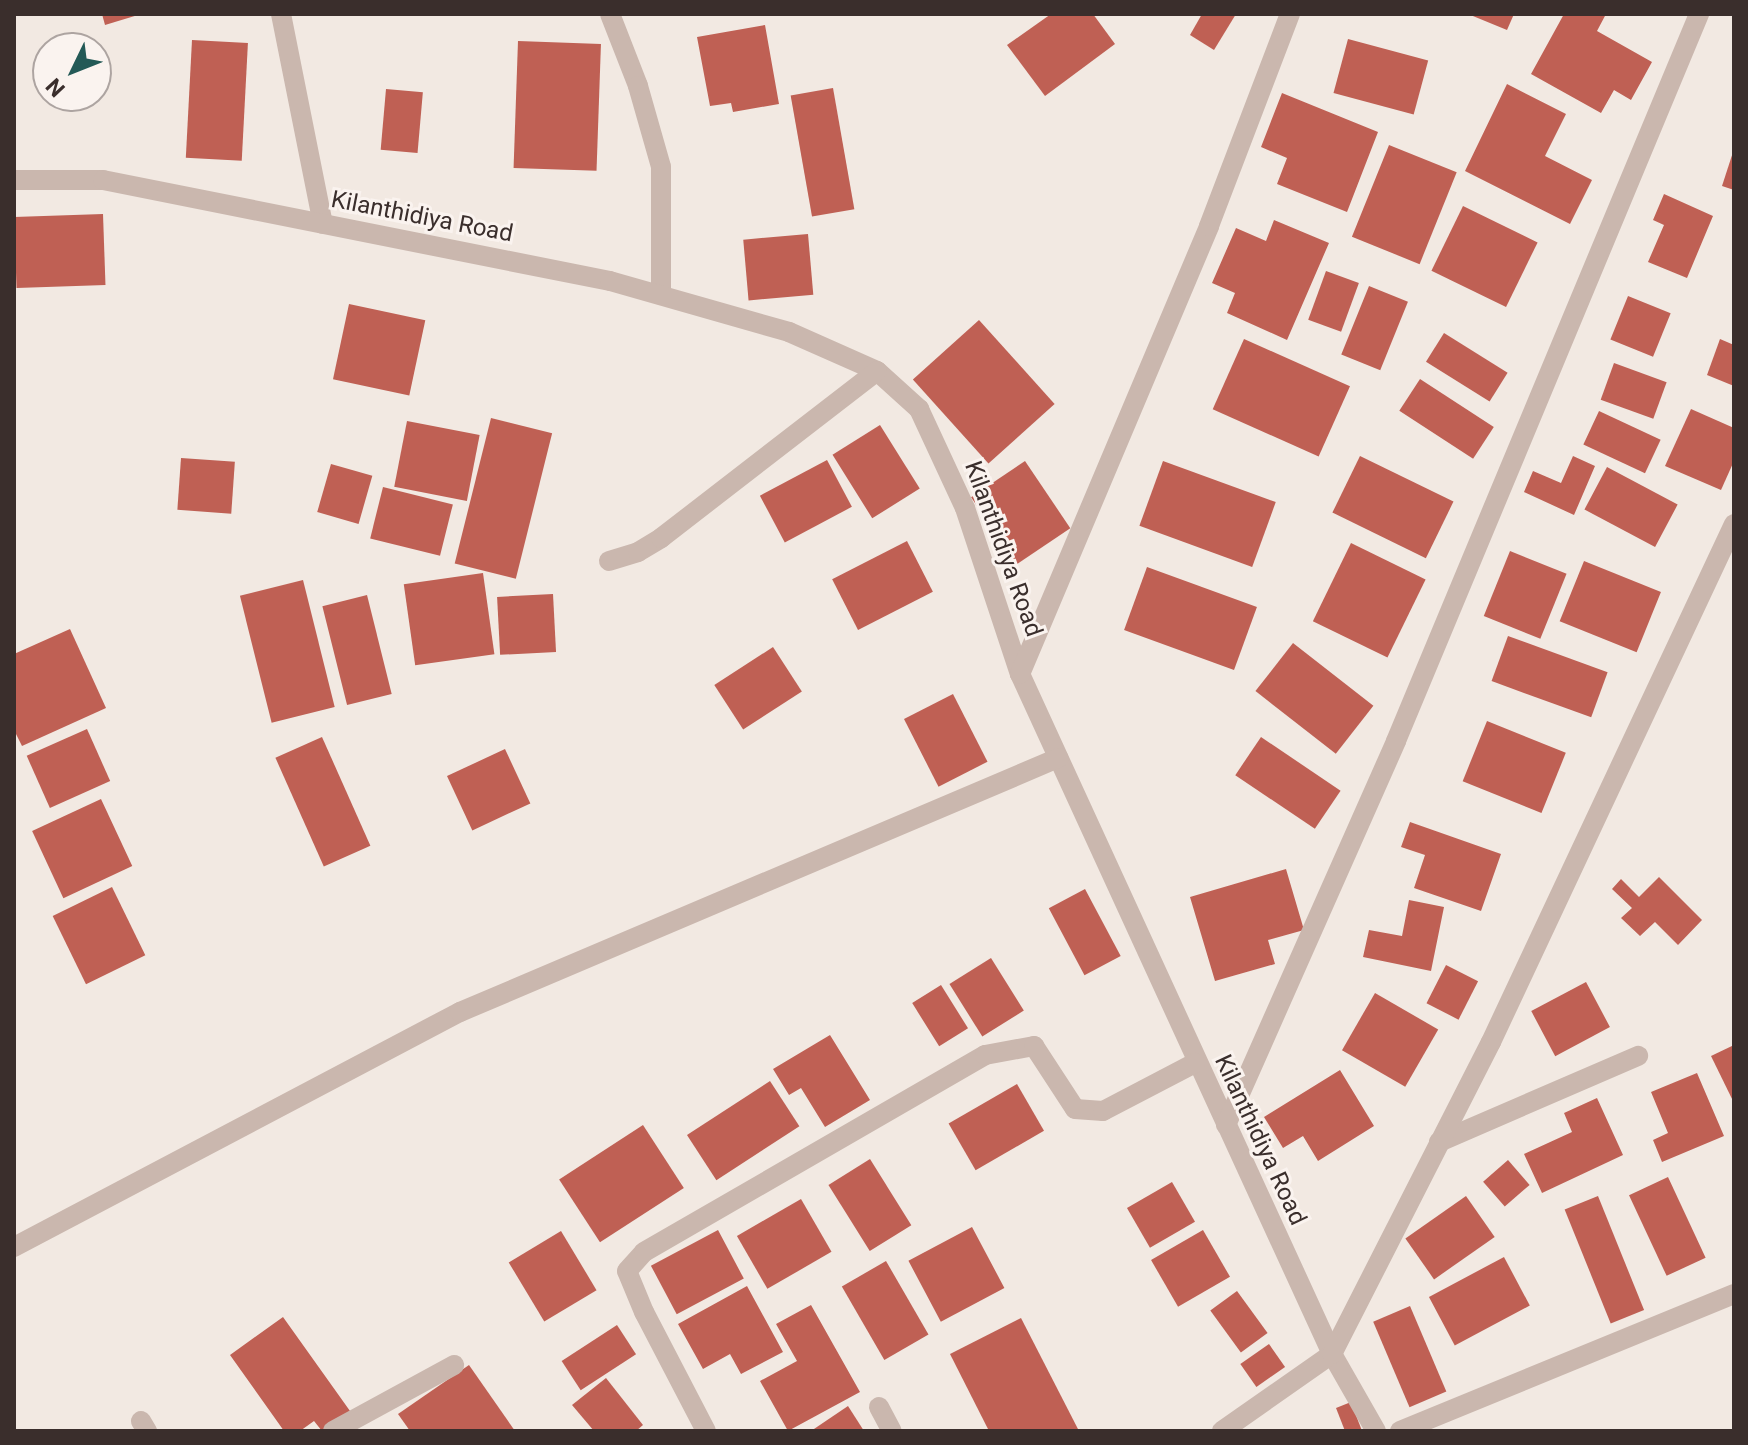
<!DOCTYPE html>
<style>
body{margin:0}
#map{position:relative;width:1748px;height:1445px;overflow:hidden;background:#f2e9e2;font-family:Roboto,sans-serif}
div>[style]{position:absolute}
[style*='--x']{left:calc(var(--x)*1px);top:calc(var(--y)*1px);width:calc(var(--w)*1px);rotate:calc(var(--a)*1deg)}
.building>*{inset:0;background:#bf6054;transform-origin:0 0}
.minor>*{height:20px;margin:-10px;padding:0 10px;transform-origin:10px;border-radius:10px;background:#cab7ae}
span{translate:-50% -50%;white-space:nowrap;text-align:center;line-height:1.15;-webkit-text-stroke:6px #faf3ef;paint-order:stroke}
.street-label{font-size:24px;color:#3a2e2c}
.frame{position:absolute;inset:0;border:16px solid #3a2e2c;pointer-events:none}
.north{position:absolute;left:32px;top:32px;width:80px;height:80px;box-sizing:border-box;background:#faf3ef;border:2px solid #ada4a1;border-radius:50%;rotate:227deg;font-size:22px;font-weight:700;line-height:32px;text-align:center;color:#3a2e2c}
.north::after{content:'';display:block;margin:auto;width:28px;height:36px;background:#235956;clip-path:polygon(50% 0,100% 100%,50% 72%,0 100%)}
</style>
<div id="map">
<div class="building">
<div style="clip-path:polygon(102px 14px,138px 14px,138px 15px,105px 25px)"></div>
<div style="clip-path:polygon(1051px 14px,1093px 14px,1115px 44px,1045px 96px,1007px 45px)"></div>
<div style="clip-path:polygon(1202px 14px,1236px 14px,1214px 50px,1190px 35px)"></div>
<div style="clip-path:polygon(1468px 14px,1514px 14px,1507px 30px)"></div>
<div style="clip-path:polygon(1564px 14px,1606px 14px,1597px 31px,1652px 62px,1631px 100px,1614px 90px,1601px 113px,1531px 74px)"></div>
<div style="clip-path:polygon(765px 25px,779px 104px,733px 112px,731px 103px,710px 106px,697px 37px)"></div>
<div style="left:1348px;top:39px;width:83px;height:56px;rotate:15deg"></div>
<div style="left:192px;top:40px;width:56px;height:118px;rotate:3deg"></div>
<div style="left:518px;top:41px;width:83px;height:127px;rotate:2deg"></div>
<div style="clip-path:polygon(1507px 84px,1566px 114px,1545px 156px,1592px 180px,1570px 224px,1465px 171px)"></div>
<div style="left:833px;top:88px;width:123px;height:43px;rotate:80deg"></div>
<div style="left:386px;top:89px;width:37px;height:61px;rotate:5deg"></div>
<div style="clip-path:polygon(1282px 93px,1378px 132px,1347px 212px,1277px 184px,1287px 158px,1261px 147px)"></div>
<div style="left:1389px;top:145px;width:73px;height:99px;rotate:22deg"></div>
<div style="clip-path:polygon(1734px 149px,1734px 190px,1722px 186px)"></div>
<div style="clip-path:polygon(1664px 194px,1713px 216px,1687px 278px,1648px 262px,1664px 225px,1653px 220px)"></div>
<div style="left:1463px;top:206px;width:83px;height:72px;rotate:26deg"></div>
<div style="left:103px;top:214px;width:71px;height:89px;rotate:88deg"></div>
<div style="clip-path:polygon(1274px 220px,1329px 243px,1287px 340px,1227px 313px,1235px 293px,1212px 283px,1236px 228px,1266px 241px)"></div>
<div style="left:808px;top:234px;width:61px;height:65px;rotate:85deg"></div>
<div style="left:1326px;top:271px;width:35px;height:52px;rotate:20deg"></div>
<div style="left:1369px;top:286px;width:42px;height:74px;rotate:22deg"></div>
<div style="left:1628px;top:296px;width:46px;height:47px;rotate:22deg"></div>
<div style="left:349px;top:304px;width:78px;height:77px;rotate:12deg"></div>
<div style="left:979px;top:320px;width:113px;height:89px;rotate:48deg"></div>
<div style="left:1444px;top:333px;width:75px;height:34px;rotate:32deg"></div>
<div style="left:1244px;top:339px;width:116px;height:77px;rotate:24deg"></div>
<div style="clip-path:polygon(1720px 339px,1734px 345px,1734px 386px,1707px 375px)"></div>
<div style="left:1614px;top:363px;width:56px;height:39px;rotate:20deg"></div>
<div style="left:1420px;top:379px;width:88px;height:38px;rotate:33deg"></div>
<div style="clip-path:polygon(1691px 409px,1734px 428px,1734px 461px,1721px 490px,1665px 466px)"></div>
<div style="left:1599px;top:411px;width:68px;height:37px;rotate:25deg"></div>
<div style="left:491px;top:418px;width:63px;height:150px;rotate:14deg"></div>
<div style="left:407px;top:421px;width:74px;height:67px;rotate:11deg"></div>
<div style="left:880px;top:425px;width:75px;height:56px;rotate:58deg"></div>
<div style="left:1360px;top:456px;width:104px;height:63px;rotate:26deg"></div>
<div style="clip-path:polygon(1573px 456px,1595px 466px,1574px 515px,1524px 492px,1533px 471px,1561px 483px)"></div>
<div style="left:181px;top:458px;width:54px;height:52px;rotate:4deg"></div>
<div style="left:827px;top:460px;width:53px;height:76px;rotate:62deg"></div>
<div style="left:1025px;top:461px;width:81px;height:65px;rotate:56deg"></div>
<div style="left:1163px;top:461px;width:120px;height:69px;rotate:20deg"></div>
<div style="left:331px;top:464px;width:43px;height:50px;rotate:16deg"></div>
<div style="left:1607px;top:467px;width:80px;height:48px;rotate:28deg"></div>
<div style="left:383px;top:487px;width:72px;height:53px;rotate:14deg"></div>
<div style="left:907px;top:541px;width:57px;height:84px;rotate:63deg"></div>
<div style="left:1351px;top:543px;width:83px;height:87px;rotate:26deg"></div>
<div style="left:1510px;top:551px;width:61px;height:70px;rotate:22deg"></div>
<div style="left:1584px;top:561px;width:83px;height:65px;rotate:22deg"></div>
<div style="left:1147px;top:567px;width:117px;height:67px;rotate:20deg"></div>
<div style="left:483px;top:573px;width:82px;height:80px;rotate:82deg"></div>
<div style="left:303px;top:580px;width:131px;height:65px;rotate:76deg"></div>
<div style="left:553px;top:594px;width:58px;height:56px;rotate:87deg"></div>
<div style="left:367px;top:595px;width:102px;height:46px;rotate:76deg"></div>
<div style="clip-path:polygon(70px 629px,106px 708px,22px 746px,14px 730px,14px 654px)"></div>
<div style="left:1508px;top:636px;width:106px;height:48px;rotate:20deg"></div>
<div style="left:1293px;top:643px;width:102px;height:61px;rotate:38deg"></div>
<div style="left:773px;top:647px;width:53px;height:70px;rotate:57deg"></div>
<div style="left:953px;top:694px;width:76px;height:55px;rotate:63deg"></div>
<div style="left:1487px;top:721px;width:85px;height:65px;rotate:22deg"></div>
<div style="left:87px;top:729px;width:57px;height:66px;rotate:66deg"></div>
<div style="left:322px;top:737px;width:119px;height:51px;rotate:66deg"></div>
<div style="left:1261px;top:737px;width:96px;height:46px;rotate:34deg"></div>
<div style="left:505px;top:749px;width:60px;height:64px;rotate:65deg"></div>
<div style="left:101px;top:799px;width:74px;height:76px;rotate:65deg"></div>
<div style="clip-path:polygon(1410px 822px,1501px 854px,1481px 911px,1414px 888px,1425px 855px,1401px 847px)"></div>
<div style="clip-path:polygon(1286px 869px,1304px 930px,1268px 940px,1275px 964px,1215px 981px,1190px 897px)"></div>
<div style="clip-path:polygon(1659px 877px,1702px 920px,1678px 945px,1655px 922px,1640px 936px,1621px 918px,1632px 908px,1612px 889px,1621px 879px,1639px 897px)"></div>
<div style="left:112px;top:887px;width:76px;height:66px;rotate:64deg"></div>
<div style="left:1085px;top:889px;width:76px;height:41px;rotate:62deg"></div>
<div style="clip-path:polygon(1409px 900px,1444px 907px,1431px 971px,1363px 957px,1369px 930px,1402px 936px)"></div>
<div style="left:991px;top:958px;width:62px;height:49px;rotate:58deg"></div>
<div style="left:1446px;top:965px;width:36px;height:43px;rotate:27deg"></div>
<div style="left:1586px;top:982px;width:51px;height:62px;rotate:62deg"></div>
<div style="left:941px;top:985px;width:51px;height:34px;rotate:58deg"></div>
<div style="left:1375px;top:993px;width:73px;height:66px;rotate:30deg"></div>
<div style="clip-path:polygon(830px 1035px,870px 1100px,825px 1127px,801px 1088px,789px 1095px,773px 1069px)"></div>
<div style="clip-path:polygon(1734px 1045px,1734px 1103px,1711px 1056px)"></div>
<div style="clip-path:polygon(1340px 1070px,1374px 1126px,1318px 1161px,1303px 1136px,1283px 1148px,1264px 1117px)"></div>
<div style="clip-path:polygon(1697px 1073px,1724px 1136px,1662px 1162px,1653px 1140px,1668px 1133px,1651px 1092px)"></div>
<div style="left:770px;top:1081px;width:54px;height:99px;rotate:57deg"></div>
<div style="left:1017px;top:1084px;width:54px;height:79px;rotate:60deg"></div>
<div style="clip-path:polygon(1597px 1098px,1623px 1155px,1542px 1193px,1524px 1154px,1572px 1132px,1564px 1113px)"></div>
<div style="left:643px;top:1125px;width:75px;height:100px;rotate:57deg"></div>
<div style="left:870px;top:1159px;width:78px;height:49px;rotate:58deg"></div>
<div style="left:1508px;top:1160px;width:33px;height:33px;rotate:49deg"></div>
<div style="left:1668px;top:1177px;width:89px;height:43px;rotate:65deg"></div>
<div style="left:1172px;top:1182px;width:46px;height:52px;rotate:60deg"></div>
<div style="left:1466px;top:1196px;width:50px;height:74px;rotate:55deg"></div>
<div style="left:1598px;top:1196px;width:123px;height:36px;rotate:68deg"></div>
<div style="left:801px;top:1199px;width:61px;height:74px;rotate:60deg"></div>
<div style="left:972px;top:1227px;width:69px;height:72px;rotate:62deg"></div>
<div style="left:718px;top:1230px;width:55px;height:76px;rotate:62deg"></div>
<div style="left:1203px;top:1230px;width:54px;height:60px;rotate:60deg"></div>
<div style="left:561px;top:1231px;width:69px;height:61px;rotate:59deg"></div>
<div style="left:1504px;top:1257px;width:55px;height:85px;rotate:62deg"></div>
<div style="left:886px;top:1261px;width:85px;height:51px;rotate:60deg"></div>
<div style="clip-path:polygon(747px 1286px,783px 1352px,741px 1374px,730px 1354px,703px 1369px,678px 1324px)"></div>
<div style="left:1237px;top:1291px;width:52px;height:33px;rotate:54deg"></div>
<div style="clip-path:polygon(811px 1305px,860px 1392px,788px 1431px,760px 1381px,797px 1361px,776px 1324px)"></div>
<div style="left:1410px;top:1306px;width:93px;height:40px;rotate:67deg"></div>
<div style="clip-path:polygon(283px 1317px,350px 1411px,322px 1431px,314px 1421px,300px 1431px,284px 1431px,230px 1355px)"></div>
<div style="clip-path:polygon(1021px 1318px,1079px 1431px,989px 1431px,950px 1354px)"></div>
<div style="left:617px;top:1325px;width:35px;height:66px;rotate:57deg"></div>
<div style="left:1269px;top:1344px;width:28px;height:35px;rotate:55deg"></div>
<div style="clip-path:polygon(469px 1365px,515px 1431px,410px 1431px,398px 1414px)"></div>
<div style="clip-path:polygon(606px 1378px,643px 1425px,636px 1431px,594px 1431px,572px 1405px)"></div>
<div style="clip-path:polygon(1351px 1402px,1362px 1431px,1345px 1431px,1336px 1408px)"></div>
<div style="clip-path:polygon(848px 1406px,864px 1431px,811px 1431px)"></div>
</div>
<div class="minor">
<div style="--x:281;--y:14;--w:214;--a:78.7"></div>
<div style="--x:610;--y:14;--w:77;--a:68.7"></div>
<div style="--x:638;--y:86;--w:84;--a:74.1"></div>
<div style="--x:661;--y:167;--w:128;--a:90"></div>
<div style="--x:14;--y:180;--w:89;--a:0"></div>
<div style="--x:103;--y:180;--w:517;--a:11.27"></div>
<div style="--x:610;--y:281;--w:186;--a:15.9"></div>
<div style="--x:789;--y:332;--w:96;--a:23.9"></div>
<div style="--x:877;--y:371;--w:57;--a:42.1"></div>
<div style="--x:919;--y:409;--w:109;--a:65.1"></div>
<div style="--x:965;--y:508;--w:175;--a:71.7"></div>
<div style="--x:1020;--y:674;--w:748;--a:65.35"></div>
<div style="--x:1332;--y:1354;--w:89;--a:60.3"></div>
<div style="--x:609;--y:561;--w:30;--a:-17"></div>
<div style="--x:638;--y:552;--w:27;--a:-31"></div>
<div style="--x:661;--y:538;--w:273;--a:-37.7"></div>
<div style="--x:1020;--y:674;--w:486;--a:-67.1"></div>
<div style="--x:1209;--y:226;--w:227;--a:-69.1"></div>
<div style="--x:1226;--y:1125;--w:420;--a:-66.1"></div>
<div style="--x:1396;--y:741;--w:788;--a:-67.37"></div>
<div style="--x:1439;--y:1142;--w:217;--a:-23.4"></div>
<div style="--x:14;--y:1247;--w:504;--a:-27.79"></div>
<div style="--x:460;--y:1012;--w:650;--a:-23.01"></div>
<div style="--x:879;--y:1407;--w:27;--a:62"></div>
<div style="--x:141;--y:1421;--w:12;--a:59"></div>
<div style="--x:333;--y:1431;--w:138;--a:-28.6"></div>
<div style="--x:706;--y:1431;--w:134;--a:-117.5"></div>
<div style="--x:644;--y:1312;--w:44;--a:-112.5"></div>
<div style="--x:627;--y:1271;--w:25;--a:-48"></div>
<div style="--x:644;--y:1252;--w:394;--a:-30"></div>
<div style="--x:985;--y:1055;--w:50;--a:-10.4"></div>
<div style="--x:1034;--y:1046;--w:75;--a:56.9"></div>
<div style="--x:1075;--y:1109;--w:28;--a:4"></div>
<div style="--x:1103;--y:1111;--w:104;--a:-27.6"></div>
<div style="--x:1222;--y:1431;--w:134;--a:-35"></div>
<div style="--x:1332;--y:1354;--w:350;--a:-63"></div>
<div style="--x:1491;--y:1042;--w:572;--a:-64.87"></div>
<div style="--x:1400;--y:1431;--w:361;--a:-22.3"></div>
</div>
<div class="street-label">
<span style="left:422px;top:217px;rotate:11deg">Kilanthidiya Road</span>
<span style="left:1003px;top:549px;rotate:70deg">Kilanthidiya Road</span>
<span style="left:1260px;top:1140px;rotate:65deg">Kilanthidiya Road</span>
</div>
<div class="frame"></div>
<div class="north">N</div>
</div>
